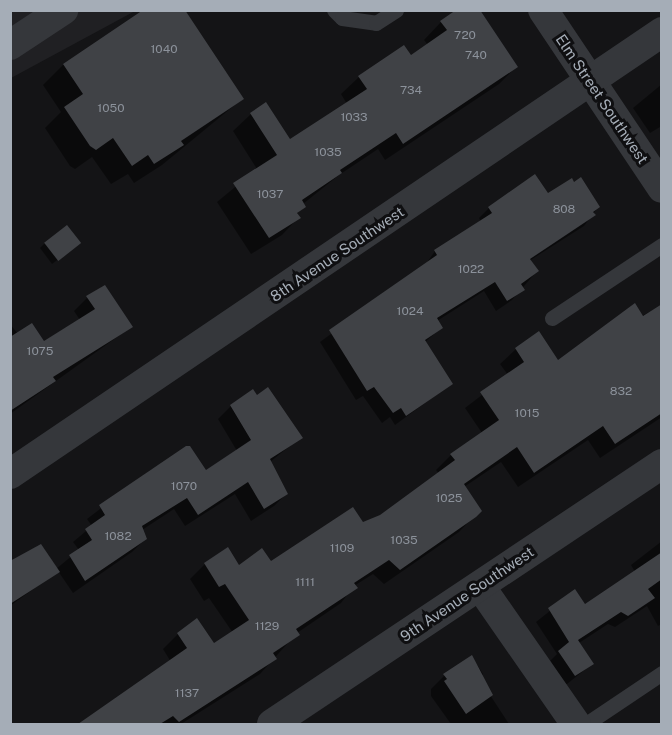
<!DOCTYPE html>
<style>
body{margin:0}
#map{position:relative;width:672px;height:735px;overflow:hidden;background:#141416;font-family:"Public Sans",sans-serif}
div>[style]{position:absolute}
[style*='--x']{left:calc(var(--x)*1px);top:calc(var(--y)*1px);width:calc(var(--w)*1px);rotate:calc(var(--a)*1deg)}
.built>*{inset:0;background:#202023}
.shadow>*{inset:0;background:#0007}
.building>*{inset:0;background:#404246;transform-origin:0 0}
.lane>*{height:15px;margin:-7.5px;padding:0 7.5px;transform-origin:7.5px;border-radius:7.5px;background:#35373b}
.street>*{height:30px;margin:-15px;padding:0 15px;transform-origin:15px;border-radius:15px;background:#35373b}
span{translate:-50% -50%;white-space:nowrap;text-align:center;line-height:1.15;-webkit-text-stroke:6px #0f0f11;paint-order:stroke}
.number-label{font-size:12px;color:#8c929b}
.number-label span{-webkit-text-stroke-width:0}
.street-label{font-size:15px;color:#a5adb7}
.frame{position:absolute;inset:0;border:12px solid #a5adb7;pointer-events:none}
</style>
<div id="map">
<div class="built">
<div style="clip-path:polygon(11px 11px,135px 11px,11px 78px)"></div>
</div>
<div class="shadow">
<div style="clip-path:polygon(146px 10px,242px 99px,162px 165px,134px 183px,128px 174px,111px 184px,92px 157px,75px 169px,70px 166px,45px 128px,61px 112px,43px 85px,63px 65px)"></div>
<div style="clip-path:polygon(441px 22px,516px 67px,499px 84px,385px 160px,378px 149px,339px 175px,303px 204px,297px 214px,299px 217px,282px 235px,251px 254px,217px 202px,257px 169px,233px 131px,251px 114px,290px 141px,347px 104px,341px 94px,359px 77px,403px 47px,410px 57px,428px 45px,424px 40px)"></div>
<div style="clip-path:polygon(662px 84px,662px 130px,660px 127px,650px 133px,633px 108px)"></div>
<div style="clip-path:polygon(548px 195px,598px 207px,584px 226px,529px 261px,537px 271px,512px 300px,496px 311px,484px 291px,437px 321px,441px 328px,424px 343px,451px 384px,395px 425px,390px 417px,382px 423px,363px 396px,356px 400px,320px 342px,426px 264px,435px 251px,481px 222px,479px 218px,489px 208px)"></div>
<div style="clip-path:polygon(45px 243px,73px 248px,52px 264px,40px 248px)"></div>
<div style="clip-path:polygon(87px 298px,131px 327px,10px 414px,10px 324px,18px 334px,43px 343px,80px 320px,74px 311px)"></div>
<div style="clip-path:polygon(662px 305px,662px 417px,600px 458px,588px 440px,518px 487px,501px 462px,464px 487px,480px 510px,459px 532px,384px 584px,373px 574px,354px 586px,341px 603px,297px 633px,260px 674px,181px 724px,80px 724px,171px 662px,163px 649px,178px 634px,214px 645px,233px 633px,209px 598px,204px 601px,190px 579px,205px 564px,239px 567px,271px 563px,381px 517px,439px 474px,436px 470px,451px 455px,482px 433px,465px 408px,508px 375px,500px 364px,516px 349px,557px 362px)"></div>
<div style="clip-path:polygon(231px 406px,301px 437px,270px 462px,287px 493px,274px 506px,251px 521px,235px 494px,185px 526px,174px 509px,142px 530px,145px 539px,132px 552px,73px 593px,58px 571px,10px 606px,10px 563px,56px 569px,79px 550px,73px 542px,92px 526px,87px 519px,152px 469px,206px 472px,237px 451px,218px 419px)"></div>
<div style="clip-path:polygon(662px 541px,662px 624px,658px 626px,647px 606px,615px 627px,608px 624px,579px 643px,592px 664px,562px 688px,547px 664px,557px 654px,536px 622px,575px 591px,584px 606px,635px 572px,631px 565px)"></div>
<div style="clip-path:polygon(472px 657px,483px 674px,479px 678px,509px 724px,451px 724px,431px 696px,431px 689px,444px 676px)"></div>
</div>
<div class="building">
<div style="clip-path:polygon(143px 10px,185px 10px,244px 99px,181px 141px,184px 145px,154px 164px,148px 155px,132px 166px,113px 138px,96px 150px,90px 146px,64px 107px,83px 94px,63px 64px)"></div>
<div style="clip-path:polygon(456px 10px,480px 10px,518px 67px,403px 144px,396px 133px,340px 170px,342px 173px,302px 200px,306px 207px,297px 213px,301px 218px,269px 238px,233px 183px,277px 155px,250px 113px,266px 102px,290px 139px,367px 89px,358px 76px,404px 45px,411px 55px,447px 30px,440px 21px)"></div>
<div style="clip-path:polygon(535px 174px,548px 193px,572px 178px,574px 182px,581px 177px,600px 207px,593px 212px,596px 215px,530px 259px,539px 271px,521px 284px,525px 290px,507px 301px,495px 282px,437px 318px,443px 328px,425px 340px,453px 384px,406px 416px,401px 408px,393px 413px,374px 387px,367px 391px,329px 330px,437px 255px,434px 250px,492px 213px,488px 207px)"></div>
<div style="left:67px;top:225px;width:23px;height:29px;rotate:52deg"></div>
<div style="clip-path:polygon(105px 285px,133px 327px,53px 377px,56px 381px,10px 411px,10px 337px,32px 323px,44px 341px,95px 309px,86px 296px)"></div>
<div style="clip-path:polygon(635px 303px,643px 316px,662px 304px,662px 413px,615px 444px,603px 426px,534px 473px,517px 447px,464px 484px,482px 511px,476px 517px,400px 570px,389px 560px,354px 583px,358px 588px,296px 629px,300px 635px,273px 653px,277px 659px,179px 722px,173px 716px,160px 724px,78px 724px,187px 648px,177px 633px,197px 618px,214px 643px,249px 620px,225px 584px,219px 587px,204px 563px,228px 547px,239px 565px,262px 548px,271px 561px,353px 507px,363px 522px,380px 515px,455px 460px,450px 454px,499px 420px,480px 392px,524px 362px,515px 348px,539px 331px,558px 360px)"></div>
<div style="clip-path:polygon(268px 387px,303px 438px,270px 459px,288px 494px,264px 509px,248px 482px,198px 515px,187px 498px,142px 526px,147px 539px,85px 581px,69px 555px,92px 540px,85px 529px,105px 515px,99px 505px,186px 446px,190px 446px,206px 470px,251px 440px,230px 405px,253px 389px,257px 395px)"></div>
<div style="clip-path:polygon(41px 544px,60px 572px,10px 604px,10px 561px)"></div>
<div style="clip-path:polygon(662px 552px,662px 579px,648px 589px,655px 598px,628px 616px,621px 612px,578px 640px,594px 664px,575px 676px,558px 651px,569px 642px,548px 608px,575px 589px,585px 604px)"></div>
<div style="clip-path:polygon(472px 655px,493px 695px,466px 714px,444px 681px,447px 679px,443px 674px)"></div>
</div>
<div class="lane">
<div style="--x:334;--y:10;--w:11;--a:45"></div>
<div style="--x:342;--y:18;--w:34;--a:8"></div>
<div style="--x:376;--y:23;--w:24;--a:-33"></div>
<div style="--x:552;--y:318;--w:132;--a:-33.6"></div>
<div style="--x:586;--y:724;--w:92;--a:-33.9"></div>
</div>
<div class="street">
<div style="--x:543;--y:10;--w:214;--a:56.2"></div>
<div style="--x:10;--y:45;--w:64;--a:-33.4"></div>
<div style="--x:10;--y:474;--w:788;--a:-34.13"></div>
<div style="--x:480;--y:586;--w:168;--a:55.2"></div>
<div style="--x:272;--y:724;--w:469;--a:-33.7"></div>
</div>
<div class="number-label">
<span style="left:465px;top:36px">720</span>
<span style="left:164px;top:50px">1040</span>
<span style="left:476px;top:56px">740</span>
<span style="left:411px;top:91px">734</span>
<span style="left:111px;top:109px">1050</span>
<span style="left:354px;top:118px">1033</span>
<span style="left:328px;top:153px">1035</span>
<span style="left:270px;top:195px">1037</span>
<span style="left:564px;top:210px">808</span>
<span style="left:471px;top:270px">1022</span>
<span style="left:410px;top:312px">1024</span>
<span style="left:40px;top:352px">1075</span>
<span style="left:621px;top:392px">832</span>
<span style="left:527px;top:414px">1015</span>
<span style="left:184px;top:487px">1070</span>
<span style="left:449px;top:499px">1025</span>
<span style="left:118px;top:537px">1082</span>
<span style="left:404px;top:541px">1035</span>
<span style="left:342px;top:549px">1109</span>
<span style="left:305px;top:583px">1111</span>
<span style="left:267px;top:627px">1129</span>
<span style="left:187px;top:694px">1137</span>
</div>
<div class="street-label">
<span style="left:602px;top:99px;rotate:56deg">Elm Street Southwest</span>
<span style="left:337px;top:254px;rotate:-34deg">8th Avenue Southwest</span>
<span style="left:467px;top:594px;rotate:-34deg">9th Avenue Southwest</span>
</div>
<div class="frame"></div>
</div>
